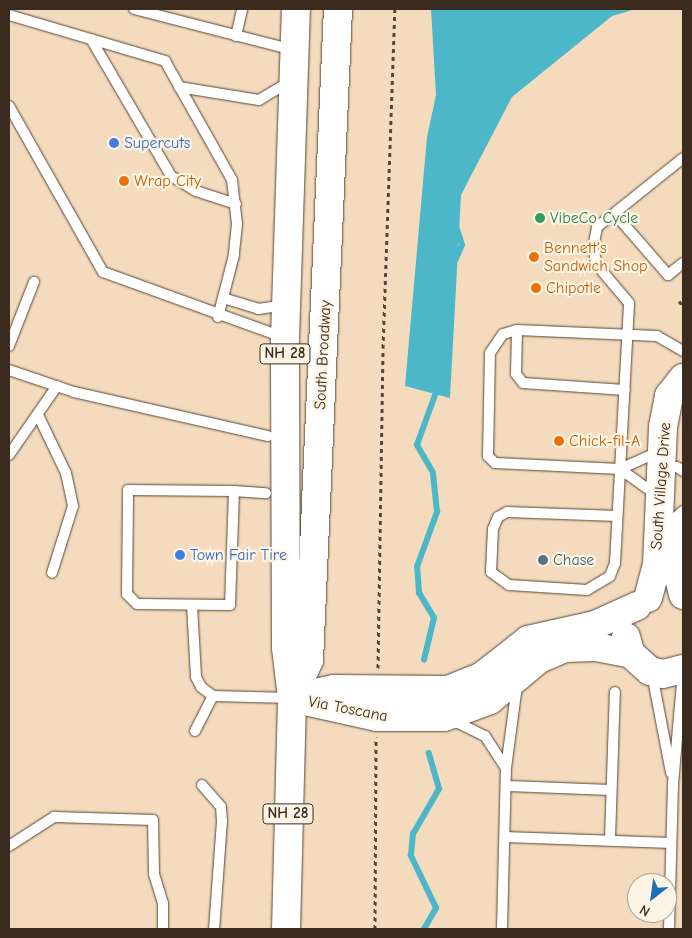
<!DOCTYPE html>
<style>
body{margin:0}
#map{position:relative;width:692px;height:938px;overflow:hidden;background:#f4dbbd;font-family:"Comic Neue",sans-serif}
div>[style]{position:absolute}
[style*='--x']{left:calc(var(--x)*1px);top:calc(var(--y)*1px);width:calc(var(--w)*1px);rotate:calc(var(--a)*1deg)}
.water>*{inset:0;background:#4cb7c8}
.stream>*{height:5.5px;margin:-2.75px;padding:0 2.75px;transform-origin:2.75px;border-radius:2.75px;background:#4cb7c8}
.path>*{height:3px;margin-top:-1.5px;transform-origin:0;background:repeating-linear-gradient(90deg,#574536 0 4px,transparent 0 8px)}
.roads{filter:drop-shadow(0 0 1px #574536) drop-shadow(0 0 1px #574536)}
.lane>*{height:10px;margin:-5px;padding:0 5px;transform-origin:5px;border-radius:5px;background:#fff}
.secondary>*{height:28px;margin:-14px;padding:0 14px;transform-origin:14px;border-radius:14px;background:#fff}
.primary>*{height:28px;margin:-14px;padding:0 14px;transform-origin:14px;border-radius:14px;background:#fff}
.dots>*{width:14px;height:14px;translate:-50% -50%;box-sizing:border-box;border:2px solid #fcf5e5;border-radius:50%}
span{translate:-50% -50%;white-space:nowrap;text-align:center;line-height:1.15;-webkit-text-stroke:4.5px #fcf5e5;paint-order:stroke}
.shield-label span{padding:1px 4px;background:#fcf5e5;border:1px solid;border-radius:4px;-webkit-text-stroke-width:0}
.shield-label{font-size:15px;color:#3b2a1e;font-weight:700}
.shop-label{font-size:16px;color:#366cbe}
.left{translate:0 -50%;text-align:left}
.food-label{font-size:16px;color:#c56008}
.leisure-label{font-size:16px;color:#27864d}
.street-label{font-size:16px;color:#3b2a1e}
.service-label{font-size:16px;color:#4e5e75}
.frame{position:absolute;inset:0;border:10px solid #3b2a1e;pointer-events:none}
.north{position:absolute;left:627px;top:873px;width:50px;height:50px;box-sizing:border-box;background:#fcf5e5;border:1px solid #afa495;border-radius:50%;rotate:210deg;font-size:14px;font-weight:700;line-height:20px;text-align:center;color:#3b2a1e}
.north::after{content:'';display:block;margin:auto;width:18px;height:22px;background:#1f6fb2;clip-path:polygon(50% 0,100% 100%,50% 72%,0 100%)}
</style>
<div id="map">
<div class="water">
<div style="clip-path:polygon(431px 9px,636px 9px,612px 16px,512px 97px,461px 195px,450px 398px,405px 386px,427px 137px,436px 95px)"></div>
</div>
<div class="stream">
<div style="--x:456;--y:259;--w:15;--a:-67"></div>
<div style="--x:462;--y:245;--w:16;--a:-108"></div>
<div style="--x:424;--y:660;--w:43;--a:-76.6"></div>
<div style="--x:434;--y:618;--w:29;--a:-121"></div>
<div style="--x:419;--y:593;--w:26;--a:-94"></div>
<div style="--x:417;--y:567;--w:59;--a:-70"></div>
<div style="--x:437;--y:512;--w:39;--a:-96"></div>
<div style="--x:433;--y:473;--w:32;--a:-120"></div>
<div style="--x:417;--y:445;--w:62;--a:-70.1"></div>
<div style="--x:424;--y:929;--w:24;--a:-60"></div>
<div style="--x:436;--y:908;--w:58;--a:-115.7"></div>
<div style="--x:411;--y:856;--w:22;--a:-85"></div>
<div style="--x:413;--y:834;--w:52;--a:-60"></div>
<div style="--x:439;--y:789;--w:37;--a:-106"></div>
</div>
<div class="path">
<div style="--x:679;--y:301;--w:6;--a:51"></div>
<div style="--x:378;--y:668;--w:320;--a:-89.1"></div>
<div style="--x:383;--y:348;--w:339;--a:-88"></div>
<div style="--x:375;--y:929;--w:192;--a:-89.7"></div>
</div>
<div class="roads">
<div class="lane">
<div style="--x:134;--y:9;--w:165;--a:14.4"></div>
<div style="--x:9;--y:15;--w:163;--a:16.4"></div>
<div style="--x:165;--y:61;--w:137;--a:60.6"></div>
<div style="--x:232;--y:180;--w:44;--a:83.5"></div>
<div style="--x:237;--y:224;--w:31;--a:96"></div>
<div style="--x:234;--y:255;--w:64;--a:104.5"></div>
<div style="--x:236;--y:36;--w:28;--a:-77"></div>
<div style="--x:91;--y:39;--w:159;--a:59.7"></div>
<div style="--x:171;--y:176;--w:29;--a:31"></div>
<div style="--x:196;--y:191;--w:42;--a:18"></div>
<div style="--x:179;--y:87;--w:81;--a:9.2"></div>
<div style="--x:259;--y:100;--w:37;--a:-31"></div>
<div style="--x:9;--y:106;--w:191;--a:60.5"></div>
<div style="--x:103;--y:272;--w:194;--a:19.9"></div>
<div style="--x:615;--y:214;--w:81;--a:49"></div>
<div style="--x:668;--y:275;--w:19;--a:-39"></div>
<div style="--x:223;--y:298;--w:37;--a:17"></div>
<div style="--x:258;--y:309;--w:27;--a:-8"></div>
<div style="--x:517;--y:330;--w:44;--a:91.3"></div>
<div style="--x:516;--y:374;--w:11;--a:52"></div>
<div style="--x:523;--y:383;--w:102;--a:3.9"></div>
<div style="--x:9;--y:346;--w:69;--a:-68.7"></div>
<div style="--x:9;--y:370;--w:69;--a:18.7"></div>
<div style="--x:74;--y:392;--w:199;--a:12.8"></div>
<div style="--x:39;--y:417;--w:62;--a:64.3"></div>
<div style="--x:66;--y:473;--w:34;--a:78"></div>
<div style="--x:73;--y:506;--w:70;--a:107.4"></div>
<div style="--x:658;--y:452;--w:42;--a:155.9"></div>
<div style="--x:620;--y:469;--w:125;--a:-177.3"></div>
<div style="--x:495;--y:463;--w:10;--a:-135"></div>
<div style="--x:488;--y:456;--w:103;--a:-88.9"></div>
<div style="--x:490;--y:353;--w:23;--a:-56"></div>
<div style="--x:503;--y:334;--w:15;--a:-16"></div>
<div style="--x:517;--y:330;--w:140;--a:2.5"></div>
<div style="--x:657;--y:336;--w:30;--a:30"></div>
<div style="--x:9;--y:455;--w:84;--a:-55.2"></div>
<div style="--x:677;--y:467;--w:7;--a:34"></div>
<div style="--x:620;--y:469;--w:43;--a:35.5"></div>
<div style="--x:234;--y:491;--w:114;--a:92"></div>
<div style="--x:230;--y:605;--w:93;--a:-179.4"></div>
<div style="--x:137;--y:604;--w:14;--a:-135"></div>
<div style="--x:127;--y:594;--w:104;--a:-89.4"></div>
<div style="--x:128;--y:490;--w:106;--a:0.5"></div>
<div style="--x:234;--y:491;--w:32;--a:4"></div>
<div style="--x:617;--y:516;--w:110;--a:-177.9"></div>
<div style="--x:507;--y:512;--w:10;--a:151"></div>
<div style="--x:498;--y:517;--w:13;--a:113"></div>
<div style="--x:493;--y:529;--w:43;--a:92.7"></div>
<div style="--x:491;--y:572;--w:22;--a:36"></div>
<div style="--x:509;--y:585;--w:78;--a:3.7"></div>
<div style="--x:587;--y:590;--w:27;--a:-31"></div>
<div style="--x:610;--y:576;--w:14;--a:-69"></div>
<div style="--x:615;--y:563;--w:260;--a:-86.9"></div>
<div style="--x:629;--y:303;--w:50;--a:-130.1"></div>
<div style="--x:597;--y:265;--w:17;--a:-103"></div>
<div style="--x:593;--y:248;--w:21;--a:-79"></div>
<div style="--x:597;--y:227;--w:110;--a:-38.7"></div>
<div style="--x:674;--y:519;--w:12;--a:-42"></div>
<div style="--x:192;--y:605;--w:72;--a:86.8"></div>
<div style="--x:196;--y:677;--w:11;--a:63"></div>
<div style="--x:201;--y:687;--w:15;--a:37"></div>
<div style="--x:213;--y:696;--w:78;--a:1.5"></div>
<div style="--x:652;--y:674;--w:101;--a:79.1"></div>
<div style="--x:452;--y:720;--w:37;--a:26"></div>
<div style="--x:485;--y:736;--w:38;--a:57"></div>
<div style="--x:506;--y:768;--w:83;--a:-82.4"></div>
<div style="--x:195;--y:731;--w:39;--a:-63"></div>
<div style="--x:202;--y:785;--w:29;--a:49"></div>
<div style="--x:221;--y:807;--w:14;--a:86"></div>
<div style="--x:222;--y:821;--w:108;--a:94.2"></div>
<div style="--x:508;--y:786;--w:103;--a:2.2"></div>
<div style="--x:505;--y:837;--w:166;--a:2.1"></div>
<div style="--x:610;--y:839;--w:147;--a:-88.1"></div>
<div style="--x:9;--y:846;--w:54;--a:-32.8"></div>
<div style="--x:54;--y:817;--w:99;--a:1.7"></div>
<div style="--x:153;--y:820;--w:54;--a:88.9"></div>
<div style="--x:154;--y:874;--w:30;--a:73"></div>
<div style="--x:163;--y:903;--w:26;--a:90"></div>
<div style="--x:502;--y:929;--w:161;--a:-88.6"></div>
<div style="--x:669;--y:929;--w:145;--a:-88.4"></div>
<div style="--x:673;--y:784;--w:113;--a:-84.9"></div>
</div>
<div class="secondary">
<div style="--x:674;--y:530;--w:36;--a:87"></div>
<div style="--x:676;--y:566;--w:30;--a:76"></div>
<div style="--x:648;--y:598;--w:34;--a:-75"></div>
<div style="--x:657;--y:565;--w:138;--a:-87.5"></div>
<div style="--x:663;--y:427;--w:32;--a:-79"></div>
<div style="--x:669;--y:396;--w:23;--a:-52"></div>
<div style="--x:626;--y:637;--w:18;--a:74"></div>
<div style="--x:631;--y:654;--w:25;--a:42"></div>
<div style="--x:650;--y:671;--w:13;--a:13"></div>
<div style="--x:663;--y:674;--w:21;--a:-14"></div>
<div style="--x:292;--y:698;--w:43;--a:-12.1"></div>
<div style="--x:334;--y:689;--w:114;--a:0.5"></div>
<div style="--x:448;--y:690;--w:35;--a:-22"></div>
<div style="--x:481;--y:677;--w:60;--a:-38.2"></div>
<div style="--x:528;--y:640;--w:69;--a:-12.6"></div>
<div style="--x:595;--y:625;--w:46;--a:-24.3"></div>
<div style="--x:301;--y:700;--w:78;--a:12.6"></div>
<div style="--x:377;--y:717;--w:67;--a:0"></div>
<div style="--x:444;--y:717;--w:49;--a:-20.3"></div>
<div style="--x:490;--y:700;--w:64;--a:-39.9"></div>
<div style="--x:539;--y:659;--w:28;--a:-23"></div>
<div style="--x:565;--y:648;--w:31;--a:-2"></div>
<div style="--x:596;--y:647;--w:36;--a:11"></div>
</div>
<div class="primary">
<div style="--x:292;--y:698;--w:42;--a:-65.9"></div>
<div style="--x:309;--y:660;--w:652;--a:-87.45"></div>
<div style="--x:286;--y:929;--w:231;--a:-88.5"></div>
<div style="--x:292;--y:698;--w:50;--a:-96.8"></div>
<div style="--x:286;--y:648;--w:310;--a:-90.2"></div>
<div style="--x:285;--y:338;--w:329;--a:-88.1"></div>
</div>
</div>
<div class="dots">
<div style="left:114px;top:143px;background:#3f7fe0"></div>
<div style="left:124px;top:181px;background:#e8710a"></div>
<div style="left:540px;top:218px;background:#2e9e5b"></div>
<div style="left:534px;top:257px;background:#e8710a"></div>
<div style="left:536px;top:288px;background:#e8710a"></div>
<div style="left:559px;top:441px;background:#e8710a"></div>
<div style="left:180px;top:555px;background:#3f7fe0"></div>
<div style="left:543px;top:560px;background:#5c6f8a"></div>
</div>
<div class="shield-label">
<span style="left:285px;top:354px">NH 28</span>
<span style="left:288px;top:814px">NH 28</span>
</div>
<div class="shop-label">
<span class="left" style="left:124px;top:143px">Supercuts</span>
<span class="left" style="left:190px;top:555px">Town Fair Tire</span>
</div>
<div class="food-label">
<span class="left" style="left:134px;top:181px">Wrap City</span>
<span class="left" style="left:544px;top:257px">Bennett's<br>Sandwich Shop</span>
<span class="left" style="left:546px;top:288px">Chipotle</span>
<span class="left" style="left:569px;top:441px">Chick-fil-A</span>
</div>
<div class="leisure-label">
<span class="left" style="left:550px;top:218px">VibeCo Cycle</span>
</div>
<div class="street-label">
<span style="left:323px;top:355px;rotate:-87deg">South Broadway</span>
<span style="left:661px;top:486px;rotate:-86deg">South Village Drive</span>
<span style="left:348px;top:709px;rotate:11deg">Via Toscana</span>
</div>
<div class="service-label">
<span class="left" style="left:553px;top:560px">Chase</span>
</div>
<div class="frame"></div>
<div class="north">N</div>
</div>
